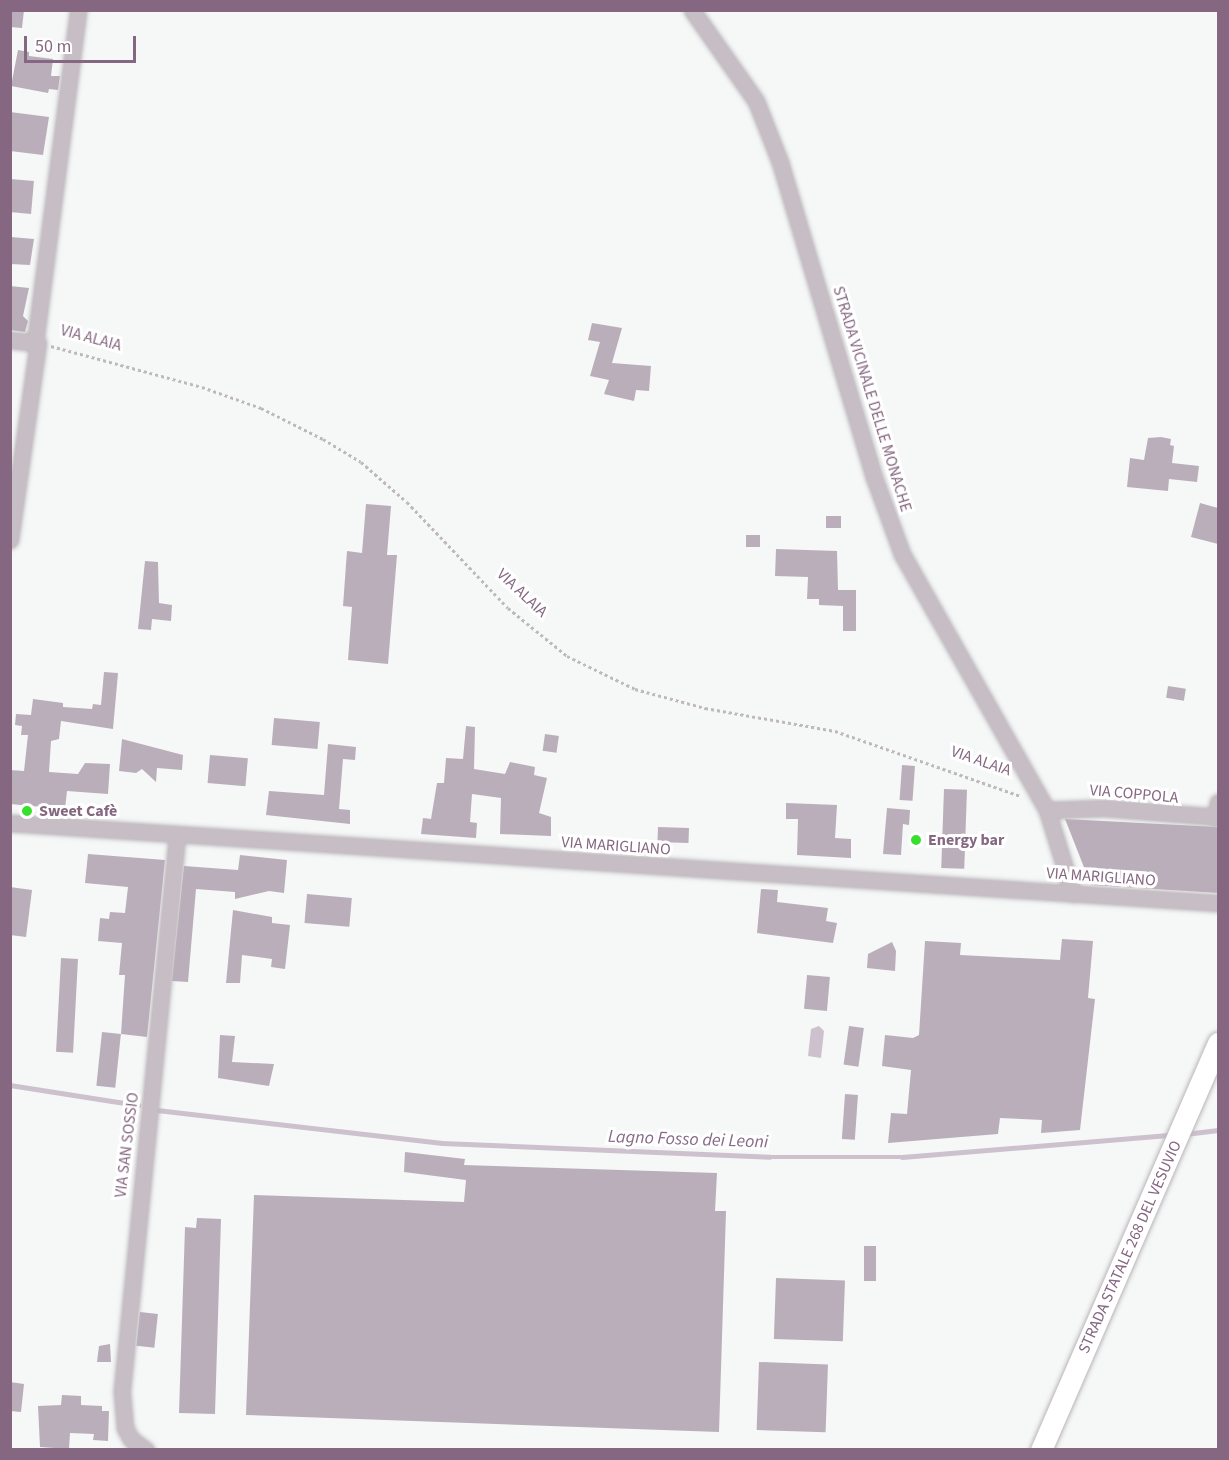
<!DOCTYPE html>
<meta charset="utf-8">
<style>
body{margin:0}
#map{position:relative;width:1229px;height:1460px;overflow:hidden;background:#f5f8f7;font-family:"Source Sans 3",sans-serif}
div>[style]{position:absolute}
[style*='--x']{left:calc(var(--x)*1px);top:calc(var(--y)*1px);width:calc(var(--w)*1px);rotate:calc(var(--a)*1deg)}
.water>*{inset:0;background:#cec1ce}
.stream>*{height:4.5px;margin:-2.25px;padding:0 2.25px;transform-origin:2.25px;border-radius:2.25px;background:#cec1ce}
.building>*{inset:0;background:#baaeba;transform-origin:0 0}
.path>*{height:3px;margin-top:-1.5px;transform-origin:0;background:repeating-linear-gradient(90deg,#bfb9be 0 3px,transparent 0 6px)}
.roads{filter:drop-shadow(0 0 2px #bbb4ba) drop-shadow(0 0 2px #bbb4ba)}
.minor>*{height:15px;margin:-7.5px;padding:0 7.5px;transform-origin:7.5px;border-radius:7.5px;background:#c7bec5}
.highway>*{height:21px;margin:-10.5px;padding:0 10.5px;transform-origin:10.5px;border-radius:10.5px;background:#fff}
.dots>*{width:16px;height:16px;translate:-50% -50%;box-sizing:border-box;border:3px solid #fff;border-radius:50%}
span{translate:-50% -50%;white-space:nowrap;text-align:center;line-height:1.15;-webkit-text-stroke:6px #fff;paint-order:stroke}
.street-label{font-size:16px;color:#856781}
.poi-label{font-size:16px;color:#856781;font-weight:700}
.left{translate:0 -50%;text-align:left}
.water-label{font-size:18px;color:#876988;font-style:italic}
.frame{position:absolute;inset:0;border:12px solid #856781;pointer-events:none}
.scale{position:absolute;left:24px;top:36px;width:112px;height:27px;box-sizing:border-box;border:3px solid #856781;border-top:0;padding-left:8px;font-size:18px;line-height:21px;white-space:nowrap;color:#856781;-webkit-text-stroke:4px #fff;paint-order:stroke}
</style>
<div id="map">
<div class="water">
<div style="clip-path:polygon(819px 1026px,824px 1031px,821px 1058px,808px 1056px,811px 1029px)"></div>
</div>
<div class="stream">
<div style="--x:10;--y:1085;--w:130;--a:8.9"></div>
<div style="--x:157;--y:1110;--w:287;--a:6.6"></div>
<div style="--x:442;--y:1143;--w:328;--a:2.4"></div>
<div style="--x:770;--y:1157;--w:132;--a:0"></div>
<div style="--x:902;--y:1157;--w:270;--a:-4.7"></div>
<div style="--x:1185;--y:1134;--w:33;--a:-7"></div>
</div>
<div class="building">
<div style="clip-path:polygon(10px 10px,24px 10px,22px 28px,10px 27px)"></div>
<div style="clip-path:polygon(18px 50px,29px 52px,29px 56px,53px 59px,51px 76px,60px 76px,58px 90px,49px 89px,48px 93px,11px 86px)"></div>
<div style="clip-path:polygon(10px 112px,49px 117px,43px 155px,10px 151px)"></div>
<div style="left:10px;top:179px;width:24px;height:33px;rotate:5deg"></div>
<div style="clip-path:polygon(11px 237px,34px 239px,30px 265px,10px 264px)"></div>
<div style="clip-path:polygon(10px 286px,29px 288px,23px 316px,28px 321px,25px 332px,10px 330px)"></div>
<div style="clip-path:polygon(592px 323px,622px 328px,612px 363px,651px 366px,649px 391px,636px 390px,634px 401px,604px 394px,609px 380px,590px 376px,600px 342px,588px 340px)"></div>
<div style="clip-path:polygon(1161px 437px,1171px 439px,1170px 445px,1174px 446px,1172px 463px,1199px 466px,1197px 482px,1169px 479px,1168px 491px,1127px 487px,1130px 458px,1144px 460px,1148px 438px)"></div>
<div style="clip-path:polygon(1200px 503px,1218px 508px,1218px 544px,1191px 537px)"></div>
<div style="clip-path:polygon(366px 504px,391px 506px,387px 555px,397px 555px,388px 664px,348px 660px,352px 607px,343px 606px,347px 551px,362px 553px)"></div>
<div style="left:826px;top:516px;width:15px;height:12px"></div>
<div style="left:746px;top:535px;width:14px;height:12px"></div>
<div style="clip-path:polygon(776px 549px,837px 551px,838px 590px,856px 590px,856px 631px,843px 631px,843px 606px,819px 605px,819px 599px,807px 599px,808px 577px,775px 576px)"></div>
<div style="clip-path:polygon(145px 561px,158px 562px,159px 603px,172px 605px,171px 621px,152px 619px,151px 630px,138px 629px)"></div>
<div style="clip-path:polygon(104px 672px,118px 673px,113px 729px,61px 721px,59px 739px,51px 741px,49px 772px,78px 774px,85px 763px,110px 764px,108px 794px,67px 791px,65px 809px,10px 804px,10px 770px,24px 771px,28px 735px,21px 735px,22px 726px,15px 725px,16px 714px,31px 715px,33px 699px,63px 703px,63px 707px,92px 709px,93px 704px,101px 705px)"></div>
<div style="left:1168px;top:686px;width:18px;height:12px;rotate:9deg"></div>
<div style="left:274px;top:718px;width:46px;height:27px;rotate:5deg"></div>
<div style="clip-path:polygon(466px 726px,475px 727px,474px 769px,505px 774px,510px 762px,535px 767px,534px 775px,547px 778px,539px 813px,551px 817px,551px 836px,500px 834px,501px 798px,472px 794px,470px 822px,477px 823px,476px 838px,421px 834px,423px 818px,431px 819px,437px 783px,444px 783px,446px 758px,463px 759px)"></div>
<div style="left:545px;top:734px;width:14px;height:17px;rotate:8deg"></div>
<div style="clip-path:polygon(122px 739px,183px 755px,182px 770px,157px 768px,156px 782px,142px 769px,136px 773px,119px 771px)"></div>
<div style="clip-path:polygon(328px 744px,356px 747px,355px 760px,343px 759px,339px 809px,350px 810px,350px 824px,266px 815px,269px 791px,324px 795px)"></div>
<div style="left:210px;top:755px;width:38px;height:28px;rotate:5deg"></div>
<div style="left:902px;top:765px;width:13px;height:35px;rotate:4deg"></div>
<div style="left:944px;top:789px;width:23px;height:79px;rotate:2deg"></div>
<div style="clip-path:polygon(786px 803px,837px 805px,835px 838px,851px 839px,851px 858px,797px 855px,798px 819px,786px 819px)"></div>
<div style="clip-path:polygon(887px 808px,910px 810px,909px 825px,903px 824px,901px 855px,883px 854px)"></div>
<div style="clip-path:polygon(1065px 819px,1218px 827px,1218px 893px,1091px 885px)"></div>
<div style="left:658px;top:827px;width:31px;height:15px;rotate:2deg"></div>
<div style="clip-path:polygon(88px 854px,165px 860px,147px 1037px,121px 1034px,125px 975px,119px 975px,122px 943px,98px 941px,100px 918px,109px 919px,110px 912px,125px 913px,128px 887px,85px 883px)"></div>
<div style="clip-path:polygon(240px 855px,287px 860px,284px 893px,269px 891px,235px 899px,235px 892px,196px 889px,188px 982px,172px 981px,184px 866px,238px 870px)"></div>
<div style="clip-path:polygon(10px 887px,32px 890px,26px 937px,10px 935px)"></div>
<div style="clip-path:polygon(761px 889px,778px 890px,777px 902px,828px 908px,826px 921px,837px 923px,833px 943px,757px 933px)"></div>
<div style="left:307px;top:894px;width:45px;height:29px;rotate:5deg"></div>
<div style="clip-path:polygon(233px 910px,272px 917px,272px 923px,290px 925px,285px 969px,271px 967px,272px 959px,242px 955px,240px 983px,226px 983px)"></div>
<div style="clip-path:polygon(1062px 939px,1093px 941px,1088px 998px,1095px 999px,1080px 1130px,1041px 1133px,1042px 1120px,1000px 1118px,998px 1134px,888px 1143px,891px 1113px,907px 1114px,911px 1070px,882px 1066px,885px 1035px,913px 1038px,919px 1035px,925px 941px,961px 943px,960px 955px,1060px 960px)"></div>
<div style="clip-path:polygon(892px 942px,896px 951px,895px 971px,867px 968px,868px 954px)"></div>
<div style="left:61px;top:958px;width:17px;height:94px;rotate:3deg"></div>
<div style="left:807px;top:975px;width:23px;height:34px;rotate:5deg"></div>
<div style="left:849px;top:1026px;width:15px;height:39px;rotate:8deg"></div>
<div style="left:102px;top:1032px;width:19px;height:54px;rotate:6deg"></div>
<div style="clip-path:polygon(220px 1035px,235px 1036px,232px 1062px,274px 1064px,269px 1086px,218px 1078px)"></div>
<div style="left:845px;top:1094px;width:13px;height:45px;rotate:4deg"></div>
<div style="clip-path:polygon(405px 1152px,465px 1159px,464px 1165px,717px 1173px,715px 1211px,726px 1211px,719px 1432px,246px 1415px,254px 1195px,464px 1202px,466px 1180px,404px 1172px)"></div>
<div style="clip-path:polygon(197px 1218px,221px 1219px,215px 1414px,179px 1413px,185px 1227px,196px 1228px)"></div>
<div style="left:864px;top:1246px;width:12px;height:35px"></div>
<div style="left:776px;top:1278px;width:69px;height:61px;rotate:2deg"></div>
<div style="left:140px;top:1312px;width:18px;height:34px;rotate:6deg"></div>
<div style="clip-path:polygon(110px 1344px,111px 1362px,97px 1362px,99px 1346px)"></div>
<div style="left:759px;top:1362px;width:69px;height:68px;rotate:2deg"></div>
<div style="clip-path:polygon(10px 1382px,24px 1384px,21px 1412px,10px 1411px)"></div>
<div style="clip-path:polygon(62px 1395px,81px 1396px,81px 1405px,102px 1406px,102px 1411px,109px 1411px,108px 1441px,93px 1440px,94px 1434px,70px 1433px,69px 1449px,40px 1447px,38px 1406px,61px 1405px)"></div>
</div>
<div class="path">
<div style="--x:51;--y:346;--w:156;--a:15.2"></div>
<div style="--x:202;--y:387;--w:63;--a:19.6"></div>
<div style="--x:261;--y:408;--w:69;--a:26.6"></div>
<div style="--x:323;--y:439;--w:44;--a:31.2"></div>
<div style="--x:361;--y:462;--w:61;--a:41"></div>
<div style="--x:407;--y:502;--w:146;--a:46.4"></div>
<div style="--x:508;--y:608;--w:76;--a:39.1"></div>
<div style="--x:567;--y:656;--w:76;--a:25.9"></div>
<div style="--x:635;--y:689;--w:73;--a:15.2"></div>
<div style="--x:705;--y:708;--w:132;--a:10"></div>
<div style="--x:835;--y:731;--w:197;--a:19.3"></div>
</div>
<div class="roads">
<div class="minor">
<div style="--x:692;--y:10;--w:111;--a:54.9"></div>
<div style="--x:756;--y:101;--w:66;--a:68.5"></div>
<div style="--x:780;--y:162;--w:329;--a:73.4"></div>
<div style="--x:874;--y:477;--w:82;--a:70"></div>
<div style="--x:902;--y:554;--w:294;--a:60.5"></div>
<div style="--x:1047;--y:810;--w:88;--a:72.8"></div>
<div style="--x:10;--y:340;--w:28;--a:6"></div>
<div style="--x:38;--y:343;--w:199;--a:98.1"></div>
<div style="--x:35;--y:343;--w:336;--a:-82.6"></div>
<div style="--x:1047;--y:810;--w:57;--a:-2"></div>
<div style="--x:1104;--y:808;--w:114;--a:4.5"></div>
<div style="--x:1215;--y:818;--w:16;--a:-79"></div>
<div style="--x:10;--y:823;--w:1211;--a:3.79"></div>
<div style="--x:146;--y:1450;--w:19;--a:-144"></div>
<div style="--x:131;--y:1439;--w:13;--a:-119"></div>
<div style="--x:125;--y:1428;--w:38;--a:-95"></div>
<div style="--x:122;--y:1390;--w:557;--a:-84.33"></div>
</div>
<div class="highway">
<div style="--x:1041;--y:1450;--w:444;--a:-66.5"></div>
</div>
</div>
<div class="dots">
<div style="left:27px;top:811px;background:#37e02d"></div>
<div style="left:916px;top:840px;background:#37e02d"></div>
</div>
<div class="street-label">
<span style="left:91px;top:338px;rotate:15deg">VIA ALAIA</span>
<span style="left:872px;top:399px;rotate:73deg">STRADA VICINALE DELLE MONACHE</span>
<span style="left:522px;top:593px;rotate:43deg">VIA ALAIA</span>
<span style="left:981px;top:761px;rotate:19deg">VIA ALAIA</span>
<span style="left:1134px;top:794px;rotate:5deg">VIA COPPOLA</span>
<span style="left:616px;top:846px;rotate:4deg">VIA MARIGLIANO</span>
<span style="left:1101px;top:877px;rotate:4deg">VIA MARIGLIANO</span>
<span style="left:127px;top:1145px;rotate:-83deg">VIA SAN SOSSIO</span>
<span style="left:1130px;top:1247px;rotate:-66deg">STRADA STATALE 268 DEL VESUVIO</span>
</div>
<div class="poi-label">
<span class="left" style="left:39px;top:811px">Sweet Cafè</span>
<span class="left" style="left:928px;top:840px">Energy bar</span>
</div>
<div class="water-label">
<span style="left:688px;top:1140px;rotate:2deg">Lagno Fosso dei Leoni</span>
</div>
<div class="frame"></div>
<div class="scale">50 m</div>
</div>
